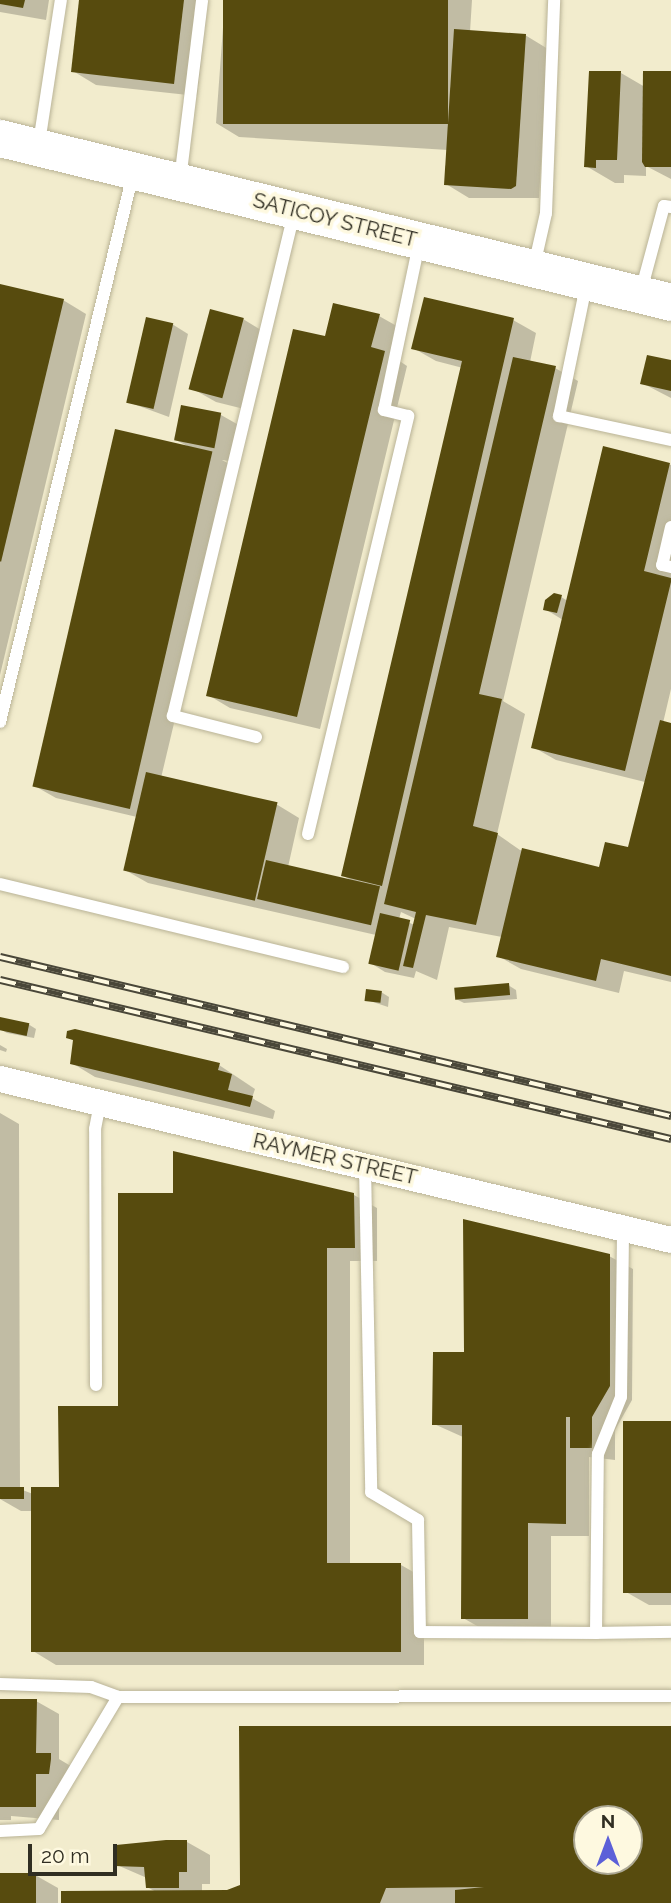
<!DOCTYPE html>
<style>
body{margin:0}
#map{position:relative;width:671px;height:1903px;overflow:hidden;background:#f2eccd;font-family:Raleway,sans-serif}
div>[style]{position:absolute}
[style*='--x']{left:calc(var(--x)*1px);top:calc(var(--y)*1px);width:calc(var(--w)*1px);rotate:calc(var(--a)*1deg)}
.shadow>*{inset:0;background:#0003}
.building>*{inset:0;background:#574b0e;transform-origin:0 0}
.roads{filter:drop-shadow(0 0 2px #b9b396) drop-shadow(0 0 2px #b9b396)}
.lane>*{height:12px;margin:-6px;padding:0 6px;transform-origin:6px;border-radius:6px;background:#fff}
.street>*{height:26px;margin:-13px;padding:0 13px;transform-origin:13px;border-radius:13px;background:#fff}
.secondary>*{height:37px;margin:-18.5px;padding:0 18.5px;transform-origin:18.5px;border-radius:18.5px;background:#fff}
.rail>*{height:8px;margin-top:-4px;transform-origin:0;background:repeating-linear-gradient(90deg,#fef9e0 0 16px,#4a4739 0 32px);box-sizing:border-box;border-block:2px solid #4a4739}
span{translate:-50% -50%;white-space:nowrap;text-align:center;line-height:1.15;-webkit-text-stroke:7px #fef9e0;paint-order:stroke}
.street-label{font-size:21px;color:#302e22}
.north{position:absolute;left:573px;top:1805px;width:70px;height:70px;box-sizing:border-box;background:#fef9e0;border:2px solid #aca894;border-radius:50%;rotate:0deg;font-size:19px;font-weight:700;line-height:28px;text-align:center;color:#302e22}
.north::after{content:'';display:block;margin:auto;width:24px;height:32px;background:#5c60d8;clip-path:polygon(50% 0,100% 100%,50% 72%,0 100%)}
.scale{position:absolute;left:28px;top:1844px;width:89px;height:32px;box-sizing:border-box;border:4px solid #302e22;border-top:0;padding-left:9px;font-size:21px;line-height:24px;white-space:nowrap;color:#302e22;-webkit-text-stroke:5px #fef9e0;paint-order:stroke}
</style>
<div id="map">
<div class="shadow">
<div style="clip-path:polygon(0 0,49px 0,46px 20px,0 12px)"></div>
<div style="clip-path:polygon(81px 0,208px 0,197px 96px,96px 85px,73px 71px)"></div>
<div style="clip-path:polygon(225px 0,472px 0,470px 32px,525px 35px,548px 49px,539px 198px,469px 198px,446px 184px,448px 150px,239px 137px,216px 123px)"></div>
<div style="clip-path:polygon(621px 73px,645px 87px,671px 73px,671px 179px,646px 166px,646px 176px,624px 175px,624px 183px,615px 183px,586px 166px)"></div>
<div style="clip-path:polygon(0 285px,63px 300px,86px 314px,0 675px)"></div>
<div style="clip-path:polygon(379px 316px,402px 329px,395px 358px,407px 366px,320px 729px,230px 708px,208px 695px,327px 339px)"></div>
<div style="clip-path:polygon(243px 319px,266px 333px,248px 410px,216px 402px,193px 389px)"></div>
<div style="clip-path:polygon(evenodd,513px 320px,536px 333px,530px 362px,555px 368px,578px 381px,503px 701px,525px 714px,497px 834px,520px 850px,600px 869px,629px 849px,645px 782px,556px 760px,533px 747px,563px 620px,545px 609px,561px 597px,568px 601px,604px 448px,671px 465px,671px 689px,663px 723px,671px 725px,671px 982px,624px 971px,619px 993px,521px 969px,498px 956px,502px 937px,449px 927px,437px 980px,416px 971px,414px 978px,385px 972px,369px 962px,376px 935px,148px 883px,125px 870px,137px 817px,56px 798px,33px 785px,189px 447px,174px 439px,182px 407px,221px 415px,244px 428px,236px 462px,222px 460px,235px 467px,161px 778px,276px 804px,299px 818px,288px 867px,353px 882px,343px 875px,463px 368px,436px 361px,413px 348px,513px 320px,401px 912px,416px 919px,415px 925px,399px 919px,401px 912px)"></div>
<div style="clip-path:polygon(172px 324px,188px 334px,169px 417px,128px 402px)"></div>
<div style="clip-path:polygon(671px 362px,671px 398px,642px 383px)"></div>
<div style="clip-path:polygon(508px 985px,516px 990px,517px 999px,464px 1003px,456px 999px)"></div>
<div style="clip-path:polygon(381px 992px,389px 997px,388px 1007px,367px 1000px)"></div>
<div style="clip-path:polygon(0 1021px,28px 1024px,36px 1029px,34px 1038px,7px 1033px,0 1029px)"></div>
<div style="clip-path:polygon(68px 1037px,219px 1065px,255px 1089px,252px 1098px,275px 1111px,273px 1119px,95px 1077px,72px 1063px,74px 1041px)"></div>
<div style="clip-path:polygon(0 1045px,7px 1049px,6px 1052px,0 1050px)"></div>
<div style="clip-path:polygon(0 1113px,19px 1124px,20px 1489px,33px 1494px,60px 1489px,120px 1408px,354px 1195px,377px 1208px,377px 1261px,350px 1261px,350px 1565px,401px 1565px,424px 1578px,424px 1665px,56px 1665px,33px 1651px,33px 1511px,21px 1511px,0 1499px)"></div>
<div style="clip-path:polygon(609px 1256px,633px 1269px,632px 1400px,615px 1430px,615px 1460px,589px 1457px,589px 1536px,551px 1536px,551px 1632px,486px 1631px,463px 1618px,463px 1437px,434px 1424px,466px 1354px)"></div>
<div style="clip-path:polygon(671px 1422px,671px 1605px,649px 1605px,626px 1592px)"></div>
<div style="clip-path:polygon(0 1700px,36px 1701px,59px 1714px,59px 1759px,74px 1768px,59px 1786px,59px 1820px,11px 1816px,11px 1820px,0 1820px)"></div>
<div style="clip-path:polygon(evenodd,671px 1728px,671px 1903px,63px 1903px,158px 1893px,147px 1887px,147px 1878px,117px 1865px,187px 1842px,210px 1855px,210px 1884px,202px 1884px,202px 1892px,227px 1892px,671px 1728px,587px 1819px,629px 1819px,629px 1861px,587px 1861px,587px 1819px)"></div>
<div style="clip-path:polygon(0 1875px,35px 1875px,58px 1888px,58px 1903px,0 1903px)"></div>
</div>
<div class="building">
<div style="clip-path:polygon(0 0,25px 0,23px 8px,0 4px)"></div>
<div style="clip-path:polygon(79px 0,184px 0,174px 84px,71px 72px)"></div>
<div style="left:223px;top:0;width:225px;height:124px"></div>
<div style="clip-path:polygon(454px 29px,526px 34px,516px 186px,511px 189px,444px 185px)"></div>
<div style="clip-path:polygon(589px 71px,621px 71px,617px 160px,596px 160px,596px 168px,584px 167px)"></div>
<div style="clip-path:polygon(643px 71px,671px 71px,671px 167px,645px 167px,642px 162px)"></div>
<div style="clip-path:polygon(0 284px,64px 299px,1px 562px,0 561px)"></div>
<div style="clip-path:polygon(424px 297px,514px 318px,382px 886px,341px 876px,462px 361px,411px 349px)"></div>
<div style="clip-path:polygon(333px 303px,380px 314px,371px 347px,385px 351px,297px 717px,206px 696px,293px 329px,325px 336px)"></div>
<div style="left:210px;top:309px;width:35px;height:83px;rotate:15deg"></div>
<div style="left:146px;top:317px;width:28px;height:88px;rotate:13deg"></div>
<div style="clip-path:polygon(647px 355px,671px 360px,671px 391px,640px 384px)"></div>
<div style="clip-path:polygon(513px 357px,556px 366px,479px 694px,502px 699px,473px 826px,498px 833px,476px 925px,426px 915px,413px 968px,403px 966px,416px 912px,384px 904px)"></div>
<div style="left:181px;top:405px;width:41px;height:36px;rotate:11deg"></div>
<div style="left:115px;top:429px;width:100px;height:367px;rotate:13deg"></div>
<div style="clip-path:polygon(603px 446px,670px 463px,644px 571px,671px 578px,671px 582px,625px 771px,531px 748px)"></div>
<div style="clip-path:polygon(554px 593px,562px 595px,557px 613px,543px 610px,545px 600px)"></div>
<div style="clip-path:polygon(660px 720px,671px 723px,671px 976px,601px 959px,596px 981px,496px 957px,522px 848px,599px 867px,605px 842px,628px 847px)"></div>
<div style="left:146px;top:772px;width:135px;height:101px;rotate:13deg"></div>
<div style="left:266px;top:860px;width:117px;height:40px;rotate:13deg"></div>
<div style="left:380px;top:913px;width:31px;height:52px;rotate:13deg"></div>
<div style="left:509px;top:983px;width:12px;height:55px;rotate:85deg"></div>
<div style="left:366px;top:989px;width:16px;height:12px;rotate:7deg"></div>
<div style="left:0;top:1017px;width:30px;height:13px;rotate:12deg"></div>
<div style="clip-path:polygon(75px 1029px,220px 1063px,218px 1070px,232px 1074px,228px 1090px,253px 1096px,250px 1107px,70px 1064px,73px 1040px,66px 1038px,67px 1031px)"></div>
<div style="clip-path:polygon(173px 1151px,354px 1193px,355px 1248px,327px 1248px,327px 1563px,401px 1563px,401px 1652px,31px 1652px,31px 1487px,59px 1487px,58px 1406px,118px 1406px,118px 1193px,173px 1193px)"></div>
<div style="clip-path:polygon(463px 1219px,610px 1254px,610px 1386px,592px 1417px,592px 1448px,570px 1448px,570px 1417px,566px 1417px,566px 1524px,528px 1523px,528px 1619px,461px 1619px,462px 1425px,432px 1425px,433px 1352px,464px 1352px)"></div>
<div style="left:623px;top:1421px;width:48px;height:172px"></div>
<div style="left:0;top:1487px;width:24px;height:12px"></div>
<div style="clip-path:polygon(0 1699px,37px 1699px,36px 1753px,51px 1753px,51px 1759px,49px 1774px,36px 1774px,36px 1807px,0 1807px)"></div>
<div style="clip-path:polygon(evenodd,239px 1726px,671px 1726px,671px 1903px,455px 1903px,455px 1890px,484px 1887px,386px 1888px,380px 1903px,61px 1903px,61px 1891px,227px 1890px,240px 1885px,239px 1726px,587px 1819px,629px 1819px,629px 1861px,587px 1861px,587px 1819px)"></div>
<div style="clip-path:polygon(166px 1840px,187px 1840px,187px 1872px,179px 1872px,179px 1888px,146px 1888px,144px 1867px,115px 1866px,116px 1845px)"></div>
<div style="left:0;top:1873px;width:36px;height:30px"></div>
</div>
<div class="roads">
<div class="lane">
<div style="--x:39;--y:143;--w:145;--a:-81.3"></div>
<div style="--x:180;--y:180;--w:181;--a:-83"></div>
<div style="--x:534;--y:266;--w:54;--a:-77.2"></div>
<div style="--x:546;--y:213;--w:213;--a:-87.8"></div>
<div style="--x:586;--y:286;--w:133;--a:101.7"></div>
<div style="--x:559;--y:416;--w:115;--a:12.1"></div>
<div style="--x:641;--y:291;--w:88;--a:-74.9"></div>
<div style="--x:664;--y:206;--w:7;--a:8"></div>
<div style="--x:671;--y:527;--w:39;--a:103"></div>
<div style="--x:662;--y:565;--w:9;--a:13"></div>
<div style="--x:0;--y:722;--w:564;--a:-76.36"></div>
<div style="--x:256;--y:737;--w:86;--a:-165.8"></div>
<div style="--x:173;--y:716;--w:517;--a:-76.47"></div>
<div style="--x:308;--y:834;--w:430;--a:-76.5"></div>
<div style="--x:408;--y:416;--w:25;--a:-166"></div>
<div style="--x:384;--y:410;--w:170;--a:-78.1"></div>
<div style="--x:0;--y:884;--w:353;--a:13.6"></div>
<div style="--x:365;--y:1166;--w:326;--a:88.9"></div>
<div style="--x:371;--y:1492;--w:55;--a:30.8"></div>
<div style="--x:418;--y:1520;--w:112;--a:89"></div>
<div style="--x:420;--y:1632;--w:176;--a:0.3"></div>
<div style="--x:596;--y:1633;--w:179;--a:-89.4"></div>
<div style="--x:598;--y:1454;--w:61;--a:-68"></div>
<div style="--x:621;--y:1397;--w:169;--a:-89.3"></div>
<div style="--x:96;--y:1385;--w:256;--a:-90.2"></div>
<div style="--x:95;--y:1129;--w:26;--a:-79"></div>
<div style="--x:596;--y:1633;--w:75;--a:-0.8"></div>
<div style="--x:0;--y:1684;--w:91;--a:1.9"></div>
<div style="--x:91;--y:1687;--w:29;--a:20"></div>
<div style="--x:0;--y:1831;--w:39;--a:-3"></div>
<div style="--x:39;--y:1829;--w:154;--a:-59.1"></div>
<div style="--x:118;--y:1697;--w:553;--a:-0.1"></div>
</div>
<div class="street">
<div style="--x:0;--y:1079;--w:690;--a:13.49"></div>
</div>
<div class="secondary">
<div style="--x:0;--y:138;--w:691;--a:13.73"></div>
</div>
</div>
<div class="rail">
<div style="--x:0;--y:957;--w:690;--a:13.33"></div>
<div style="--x:0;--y:980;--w:690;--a:13.33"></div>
</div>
<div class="street-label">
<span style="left:335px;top:220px;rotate:14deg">SATICOY STREET</span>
<span style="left:335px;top:1159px;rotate:13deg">RAYMER STREET</span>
</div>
<div class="north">N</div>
<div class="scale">20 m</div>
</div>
